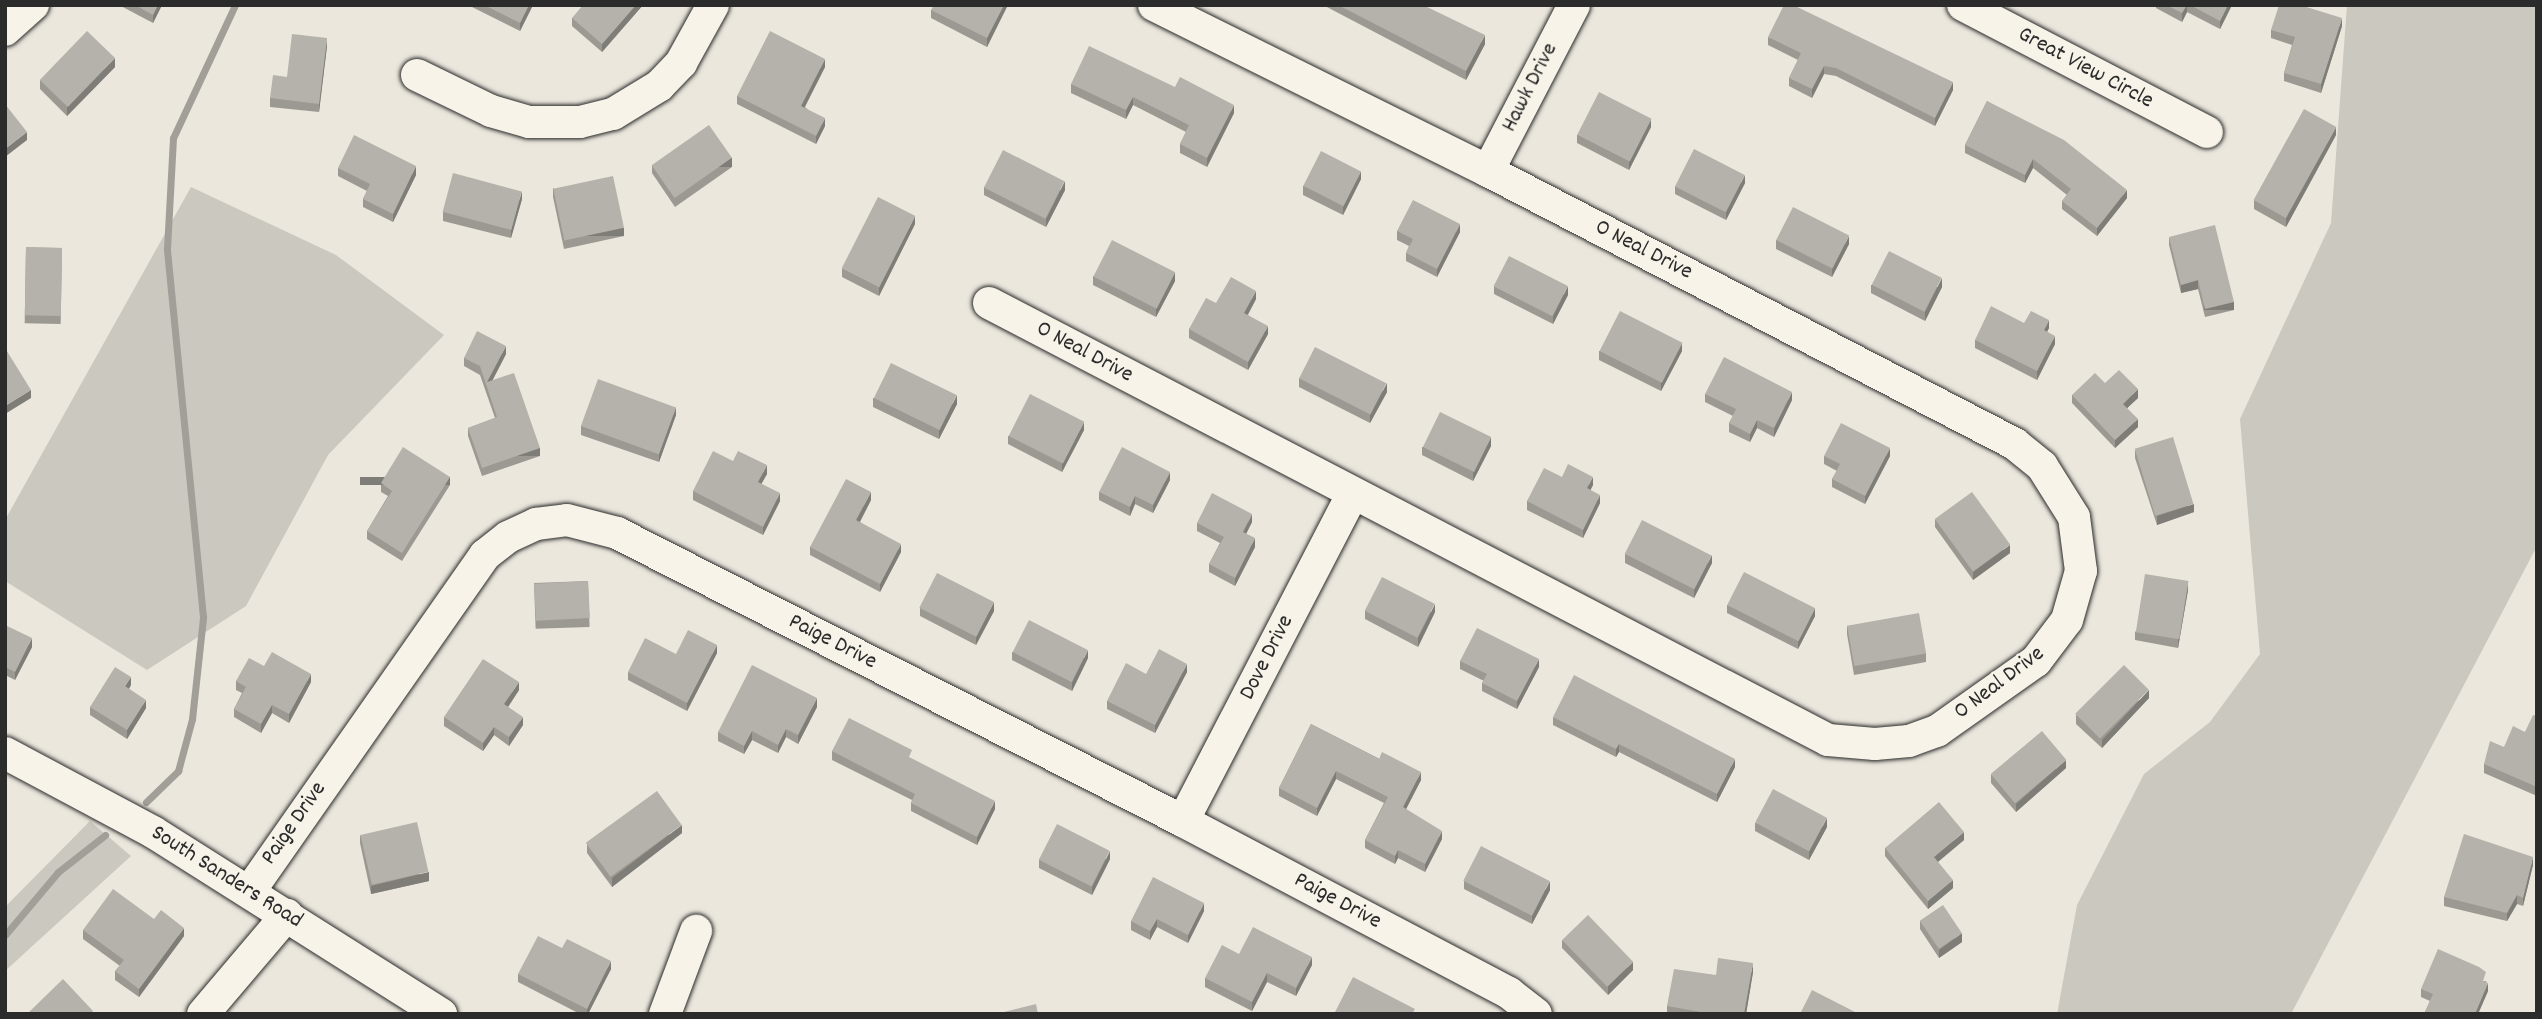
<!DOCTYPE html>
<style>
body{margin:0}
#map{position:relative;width:2542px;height:1019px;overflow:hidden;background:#ebe7dd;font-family:Dekko,sans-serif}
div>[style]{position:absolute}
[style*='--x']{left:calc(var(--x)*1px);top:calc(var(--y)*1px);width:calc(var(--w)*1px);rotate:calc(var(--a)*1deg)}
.green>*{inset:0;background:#cbc8bf}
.stream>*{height:7px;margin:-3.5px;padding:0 3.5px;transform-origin:3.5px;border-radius:3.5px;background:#a29f98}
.roads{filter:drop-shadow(0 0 2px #2b2b2b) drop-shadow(0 0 2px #2b2b2b)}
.minor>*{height:32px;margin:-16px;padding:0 16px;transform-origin:16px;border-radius:16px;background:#f7f3e8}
.wall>*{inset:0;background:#9c9993;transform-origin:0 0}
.shaded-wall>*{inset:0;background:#7f7d78;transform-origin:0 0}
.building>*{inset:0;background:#b5b2ab;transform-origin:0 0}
span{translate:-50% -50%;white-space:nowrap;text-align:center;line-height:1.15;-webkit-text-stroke:5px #f7f3e8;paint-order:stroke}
.street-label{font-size:23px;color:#2b2b2b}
.frame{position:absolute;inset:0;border:7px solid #2b2b2b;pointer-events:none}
</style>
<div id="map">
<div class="green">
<div style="clip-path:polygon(2347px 5px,2537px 5px,2537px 546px,2291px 1014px,2057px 1014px,2077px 905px,2144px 774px,2210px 722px,2260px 654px,2240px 419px,2331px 223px)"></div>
<div style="clip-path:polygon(191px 187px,336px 255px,444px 335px,328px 455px,246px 606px,147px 670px,5px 581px,5px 520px)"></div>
<div style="clip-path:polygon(90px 821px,131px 856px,5px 971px,5px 907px)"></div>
</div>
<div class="stream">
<div style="--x:146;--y:802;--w:45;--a:-44.1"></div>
<div style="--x:178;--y:771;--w:54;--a:-74.9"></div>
<div style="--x:192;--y:719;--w:103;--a:-83.8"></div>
<div style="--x:203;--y:617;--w:370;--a:-95.6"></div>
<div style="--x:167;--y:249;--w:111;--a:-86.9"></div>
<div style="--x:173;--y:138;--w:147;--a:-65"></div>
<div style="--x:5;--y:935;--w:82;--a:-49.9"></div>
<div style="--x:58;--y:872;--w:60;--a:-38.2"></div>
</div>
<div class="roads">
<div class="minor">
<div style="--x:1963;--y:5;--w:275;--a:27.5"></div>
<div style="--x:5;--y:30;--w:38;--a:-42"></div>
<div style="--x:417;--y:75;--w:82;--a:25.9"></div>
<div style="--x:491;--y:111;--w:40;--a:16"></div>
<div style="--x:529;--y:122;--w:51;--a:0"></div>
<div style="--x:580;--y:122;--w:34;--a:-14"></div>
<div style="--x:613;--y:114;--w:54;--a:-31.3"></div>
<div style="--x:659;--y:86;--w:32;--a:-46"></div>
<div style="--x:681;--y:63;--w:66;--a:-61.1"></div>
<div style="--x:1488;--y:171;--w:187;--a:-62.6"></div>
<div style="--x:989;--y:303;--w:946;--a:27.51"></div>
<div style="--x:1828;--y:740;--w:47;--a:4.9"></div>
<div style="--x:1875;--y:744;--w:34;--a:-5"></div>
<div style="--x:1909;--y:741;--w:30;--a:-20"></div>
<div style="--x:1937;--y:731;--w:121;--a:-35.3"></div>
<div style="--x:2036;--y:661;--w:51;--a:-52.9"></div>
<div style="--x:2067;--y:620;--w:51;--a:-74.1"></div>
<div style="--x:2081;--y:571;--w:54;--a:-97.4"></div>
<div style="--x:2074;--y:517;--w:60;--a:-122.1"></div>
<div style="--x:2042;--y:466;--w:35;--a:-141"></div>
<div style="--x:2015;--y:444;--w:594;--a:-152.61"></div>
<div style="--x:1488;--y:171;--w:373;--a:-153.6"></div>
<div style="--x:5;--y:753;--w:168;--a:28.1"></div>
<div style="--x:153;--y:832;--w:341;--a:32.3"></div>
<div style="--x:1183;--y:821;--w:367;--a:-62.6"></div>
<div style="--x:249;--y:892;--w:411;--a:-55"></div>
<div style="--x:485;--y:555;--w:29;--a:-38"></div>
<div style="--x:508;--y:537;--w:31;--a:-25"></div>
<div style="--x:536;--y:524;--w:31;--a:-7"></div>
<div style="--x:567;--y:520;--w:52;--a:14.6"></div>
<div style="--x:617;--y:533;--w:635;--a:26.97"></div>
<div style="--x:1183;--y:821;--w:369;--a:27.8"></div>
<div style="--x:1509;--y:993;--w:34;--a:38"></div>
<div style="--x:203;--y:1014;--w:130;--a:-49.7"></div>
<div style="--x:665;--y:1014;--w:89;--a:-69.5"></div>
</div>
</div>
<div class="wall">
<div style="clip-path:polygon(119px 5px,162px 5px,153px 23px)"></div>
<div style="clip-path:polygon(468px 5px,533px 5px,520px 31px)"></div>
<div style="clip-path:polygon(643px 5px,602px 52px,572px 26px,572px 18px)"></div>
<div style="clip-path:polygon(1007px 5px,987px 47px,931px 18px,931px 10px)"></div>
<div style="clip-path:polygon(1323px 5px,1423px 5px,1485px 44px,1466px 80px)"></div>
<div style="clip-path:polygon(2156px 5px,2232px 5px,2220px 29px,2187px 12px,2182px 22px,2156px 8px)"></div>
<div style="clip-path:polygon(2342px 26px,2321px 93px,2284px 81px,2284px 73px,2292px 45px,2271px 38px,2271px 30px)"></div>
<div style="clip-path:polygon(1768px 37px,1953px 90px,1935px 126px,1836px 76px,1824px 74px,1812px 98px,1789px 86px,1789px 78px,1798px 60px,1768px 45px)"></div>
<div style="clip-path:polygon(327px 46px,319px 112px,270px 107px,270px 98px,287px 77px)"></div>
<div style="clip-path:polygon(115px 67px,67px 116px,40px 89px,40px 80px)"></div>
<div style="clip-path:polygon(825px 67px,805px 107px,825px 126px,816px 144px,737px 104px,737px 96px)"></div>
<div style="clip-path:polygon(1071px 84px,1175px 87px,1234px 113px,1207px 167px,1180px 153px,1180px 144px,1186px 132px,1133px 105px,1126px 119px,1071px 93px)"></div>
<div style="clip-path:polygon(1987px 101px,2127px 198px,2097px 236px,2062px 209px,2062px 201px,2067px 195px,2033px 168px,2025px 183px,1965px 153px,1965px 145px)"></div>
<div style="clip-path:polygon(1651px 127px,1629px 170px,1577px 143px,1577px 135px)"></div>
<div style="clip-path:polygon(2336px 135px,2286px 227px,2254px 209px,2254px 200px)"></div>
<div style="clip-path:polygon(652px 165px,732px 167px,675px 207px,652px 173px)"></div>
<div style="clip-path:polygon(338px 168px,416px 175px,393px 222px,363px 207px,363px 199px,367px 191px,338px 176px)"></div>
<div style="clip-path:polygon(1361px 179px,1343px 215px,1303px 195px,1303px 186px)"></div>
<div style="clip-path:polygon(1745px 183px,1726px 220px,1675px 194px,1675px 186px)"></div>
<div style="clip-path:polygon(984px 187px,1065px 190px,1046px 227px,984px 195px)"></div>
<div style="clip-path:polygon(553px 188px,624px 236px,564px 249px,553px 197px)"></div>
<div style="clip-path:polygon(522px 199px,511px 238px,443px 221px,443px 212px)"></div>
<div style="clip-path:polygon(915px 224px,879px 296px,842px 277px,842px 269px)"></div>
<div style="clip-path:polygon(1397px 231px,1460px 232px,1437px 277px,1406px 261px,1406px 253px,1409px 246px,1397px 240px)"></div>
<div style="clip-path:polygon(2169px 237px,2234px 310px,2205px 317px,2198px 289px,2181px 293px,2169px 245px)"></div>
<div style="clip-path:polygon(1776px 240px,1849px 244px,1832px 277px,1776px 249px)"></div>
<div style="left:62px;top:248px;width:76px;height:36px;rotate:91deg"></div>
<div style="clip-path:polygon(1093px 276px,1175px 281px,1156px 317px,1093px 285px)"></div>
<div style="clip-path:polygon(1871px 285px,1942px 287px,1925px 321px,1871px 293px)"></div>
<div style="clip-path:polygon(1494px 286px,1568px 295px,1553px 324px,1494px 294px)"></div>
<div style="clip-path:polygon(1256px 299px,1248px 315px,1268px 334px,1248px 370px,1189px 338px,1189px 329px,1216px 303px)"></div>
<div style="clip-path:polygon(2024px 323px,2049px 328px,2047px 332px,2055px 344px,2037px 380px,1975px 348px,1975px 340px)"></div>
<div style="clip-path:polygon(1599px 351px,1682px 351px,1661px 391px,1599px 360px)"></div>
<div style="clip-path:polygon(506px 354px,492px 381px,540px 456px,482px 476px,468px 436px,468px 428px,495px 418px,480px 375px,464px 366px,464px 358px)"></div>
<div style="clip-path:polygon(1299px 378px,1387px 392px,1370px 423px,1299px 387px)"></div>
<div style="clip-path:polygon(2105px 383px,2138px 398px,2127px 408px,2138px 427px,2115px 448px,2072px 403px,2072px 395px)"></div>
<div style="clip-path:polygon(1705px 394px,1792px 400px,1774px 437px,1757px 428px,1750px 442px,1729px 432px,1729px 423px,1733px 416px,1705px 402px)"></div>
<div style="clip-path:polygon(873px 398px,957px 404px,939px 439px,873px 407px)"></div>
<div style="clip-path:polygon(676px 415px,659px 462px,581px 435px,581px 426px)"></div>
<div style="clip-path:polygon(1084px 430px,1062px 472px,1008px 444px,1008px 436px)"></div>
<div style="clip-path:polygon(1491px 446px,1473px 481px,1422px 455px,1422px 447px)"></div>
<div style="clip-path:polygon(2135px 450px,2194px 512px,2157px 525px,2135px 458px)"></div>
<div style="clip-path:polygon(1824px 456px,1890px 456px,1865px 504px,1832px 487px,1832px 479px,1837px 471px,1824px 464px)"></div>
<div style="clip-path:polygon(733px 461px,767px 474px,761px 484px,780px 501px,763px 535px,693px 500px,693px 491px)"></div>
<div style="clip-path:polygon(1562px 477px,1593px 485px,1590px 490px,1600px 503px,1583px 538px,1527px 510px,1527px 501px)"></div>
<div style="clip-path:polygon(1170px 480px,1153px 513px,1135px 504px,1130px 516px,1099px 500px,1099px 492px)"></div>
<div style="clip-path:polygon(381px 483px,450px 485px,402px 561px,367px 539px,367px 531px,388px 496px,381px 492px)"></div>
<div style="clip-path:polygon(871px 500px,860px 522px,901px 552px,880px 592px,810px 555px,810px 547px)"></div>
<div style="clip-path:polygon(1935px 519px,2010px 553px,1973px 580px,1935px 527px)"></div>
<div style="clip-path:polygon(1252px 522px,1246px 534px,1255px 547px,1235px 586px,1209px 572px,1209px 564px,1220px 543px,1197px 531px,1197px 523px)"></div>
<div style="clip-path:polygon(1625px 554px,1712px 563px,1694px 598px,1625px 563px)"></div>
<div style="left:588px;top:581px;width:46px;height:54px;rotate:88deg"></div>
<div style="clip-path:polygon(2188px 590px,2178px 648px,2135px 640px,2135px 632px)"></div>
<div style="clip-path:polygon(1727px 605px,1815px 616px,1798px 649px,1727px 613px)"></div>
<div style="clip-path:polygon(920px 608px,994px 611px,976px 645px,920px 616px)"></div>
<div style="clip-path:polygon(1365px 611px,1435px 612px,1418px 647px,1365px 619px)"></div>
<div style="clip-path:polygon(5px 625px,32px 647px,15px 680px,5px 675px)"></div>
<div style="clip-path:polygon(1847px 626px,1926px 653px,1926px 662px,1854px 675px,1847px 634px)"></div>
<div style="clip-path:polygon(1012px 652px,1088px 658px,1072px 691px,1012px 660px)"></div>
<div style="clip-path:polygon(717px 653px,687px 711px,628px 680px,628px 672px)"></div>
<div style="clip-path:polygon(1460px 661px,1539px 667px,1517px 709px,1482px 691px,1482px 683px,1484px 681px,1460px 669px)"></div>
<div style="clip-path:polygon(264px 666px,311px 682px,289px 723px,272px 713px,261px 733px,234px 717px,234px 709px,242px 693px,236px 690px,236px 681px)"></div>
<div style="clip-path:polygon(1187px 672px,1155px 733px,1107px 709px,1107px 701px,1146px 674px)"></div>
<div style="clip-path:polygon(131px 685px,129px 689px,146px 708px,127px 739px,90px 715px,90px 707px)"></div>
<div style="clip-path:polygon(519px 690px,508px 707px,523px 725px,509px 746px,494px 735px,483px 751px,444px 726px,444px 717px)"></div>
<div style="clip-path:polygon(2149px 698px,2102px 748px,2076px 724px,2076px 715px)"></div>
<div style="clip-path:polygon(817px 707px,798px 744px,786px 737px,778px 753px,752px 740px,744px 754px,718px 741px,718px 732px)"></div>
<div style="clip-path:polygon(2537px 716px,2537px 796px,2484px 773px,2484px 764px,2504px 747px,2525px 732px)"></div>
<div style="clip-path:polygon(1553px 717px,1735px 767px,1717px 802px,1619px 752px,1616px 757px,1553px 725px)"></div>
<div style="clip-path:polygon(1311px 724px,1421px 780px,1406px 809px,1442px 839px,1425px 872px,1398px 858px,1395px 864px,1365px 848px,1365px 840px,1384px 803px,1336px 779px,1317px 816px,1279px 796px,1279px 788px)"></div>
<div style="clip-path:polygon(832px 751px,912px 759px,995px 809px,977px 845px,911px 811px,911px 803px,912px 800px,832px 760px)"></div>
<div style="clip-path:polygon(2066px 768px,2016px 812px,1991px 783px,1991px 775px)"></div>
<div style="clip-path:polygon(1755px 823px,1827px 827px,1809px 860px,1755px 831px)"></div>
<div style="clip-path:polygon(682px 833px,612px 887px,587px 853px,587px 844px)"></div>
<div style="clip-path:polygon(360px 835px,429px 881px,371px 894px,360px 843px)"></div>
<div style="clip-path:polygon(1964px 840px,1938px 862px,1953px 888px,1928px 909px,1885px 856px,1885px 848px)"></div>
<div style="clip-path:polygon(1110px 859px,1092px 895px,1039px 868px,1039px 860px)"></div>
<div style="clip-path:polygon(2533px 865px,2523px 906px,2517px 904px,2507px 921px,2444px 906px,2444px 897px)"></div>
<div style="clip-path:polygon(1464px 881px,1550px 890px,1532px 924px,1464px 889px)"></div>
<div style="clip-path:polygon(1204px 911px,1188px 943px,1157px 927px,1150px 940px,1131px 930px,1131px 921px)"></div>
<div style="clip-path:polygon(1920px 921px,1962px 942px,1939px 958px,1920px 929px)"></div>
<div style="clip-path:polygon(83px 930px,184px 936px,139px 997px,115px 980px,115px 971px,120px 966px,83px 939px)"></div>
<div style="clip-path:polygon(1562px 940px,1633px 970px,1608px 995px,1562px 948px)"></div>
<div style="clip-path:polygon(562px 948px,611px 969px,588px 1014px,580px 1014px,518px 982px,518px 974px)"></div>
<div style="clip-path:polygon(1312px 965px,1296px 996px,1267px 982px,1252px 1011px,1205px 987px,1205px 978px)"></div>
<div style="clip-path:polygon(1753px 972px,1746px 1014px,1667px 1014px,1667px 1006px,1716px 975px)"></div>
<div style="clip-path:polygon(2486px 981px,2488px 991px,2478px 1014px,2424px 1014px,2430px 1001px,2421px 997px,2421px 989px)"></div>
</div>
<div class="shaded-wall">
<div style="clip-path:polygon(158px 5px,162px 5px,153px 23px,153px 15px)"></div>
<div style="clip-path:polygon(529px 5px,533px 5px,520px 31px,520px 23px)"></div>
<div style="clip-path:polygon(636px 5px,643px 5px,602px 52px,602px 44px)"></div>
<div style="clip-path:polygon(1004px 5px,1007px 5px,1007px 7px,987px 47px,987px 38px)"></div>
<div style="clip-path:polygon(2187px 5px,2187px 12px,2182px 22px,2182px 13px)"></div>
<div style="clip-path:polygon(2228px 5px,2232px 5px,2220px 29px,2220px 21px)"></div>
<div style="clip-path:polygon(2342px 18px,2342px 26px,2321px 93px,2321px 84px)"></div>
<div style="clip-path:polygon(1485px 35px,1485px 44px,1466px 80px,1466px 71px)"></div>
<div style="clip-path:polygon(327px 38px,327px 46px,319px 112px,319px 104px)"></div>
<div style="clip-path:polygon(115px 58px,115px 67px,67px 116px,67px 107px)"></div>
<div style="clip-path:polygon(825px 59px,825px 67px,801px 114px,801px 106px)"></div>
<div style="clip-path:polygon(1824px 66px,1824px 74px,1812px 98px,1812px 89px)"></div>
<div style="clip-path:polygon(1953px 82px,1953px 90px,1935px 126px,1935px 118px)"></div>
<div style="clip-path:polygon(1133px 97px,1133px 105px,1126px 119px,1126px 110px)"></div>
<div style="clip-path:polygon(1234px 105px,1234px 113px,1207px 167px,1207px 158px)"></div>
<div style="clip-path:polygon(825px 118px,825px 126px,816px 144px,816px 136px)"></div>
<div style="clip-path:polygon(1651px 119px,1651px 127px,1629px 170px,1629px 161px)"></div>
<div style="clip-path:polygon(2336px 127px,2336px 135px,2286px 227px,2286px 218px)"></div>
<div style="clip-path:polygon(27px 132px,27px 140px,5px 157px,5px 149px)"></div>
<div style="left:732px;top:158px;width:9px;height:70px;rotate:90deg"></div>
<div style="clip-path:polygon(2033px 159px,2033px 168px,2025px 183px,2025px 175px)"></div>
<div style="clip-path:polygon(416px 166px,416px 175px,393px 222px,393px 214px)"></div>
<div style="clip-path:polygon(1361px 171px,1361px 179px,1343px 215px,1343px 207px)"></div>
<div style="clip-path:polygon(1745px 175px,1745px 183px,1726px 220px,1726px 212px)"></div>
<div style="clip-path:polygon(1065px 181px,1065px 190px,1046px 227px,1046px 219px)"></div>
<div style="clip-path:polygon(2127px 190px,2127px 198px,2097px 236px,2097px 228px)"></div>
<div style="clip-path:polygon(522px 191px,522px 199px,511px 238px,511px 230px)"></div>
<div style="clip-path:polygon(915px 216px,915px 224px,879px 296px,879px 288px)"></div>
<div style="clip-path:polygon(1460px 224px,1460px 232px,1437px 277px,1437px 269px)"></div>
<div style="left:624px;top:228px;width:8px;height:61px;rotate:90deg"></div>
<div style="clip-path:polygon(1849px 236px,1849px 244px,1832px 277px,1832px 269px)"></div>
<div style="clip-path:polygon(1175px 272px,1175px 281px,1156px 317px,1156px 309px)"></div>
<div style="clip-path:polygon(1942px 278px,1942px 287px,1925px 321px,1925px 312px)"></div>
<div style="clip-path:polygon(2198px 280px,2198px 289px,2181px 293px,2181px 285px)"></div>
<div style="clip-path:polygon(1568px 286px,1568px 295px,1553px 324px,1553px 316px)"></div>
<div style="clip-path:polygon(1256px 291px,1256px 299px,1244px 321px,1244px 313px)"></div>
<div style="left:2234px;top:302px;width:8px;height:30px;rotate:90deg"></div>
<div style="clip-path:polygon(2049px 320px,2049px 328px,2044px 338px,2044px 330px)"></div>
<div style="clip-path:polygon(1268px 326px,1268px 334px,1248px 370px,1248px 362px)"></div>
<div style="clip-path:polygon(2055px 336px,2055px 344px,2037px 380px,2037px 371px)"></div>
<div style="clip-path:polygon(1682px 343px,1682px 351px,1661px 391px,1661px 383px)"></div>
<div style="clip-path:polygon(506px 346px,506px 354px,488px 389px,487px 382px)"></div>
<div style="clip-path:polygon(1387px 383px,1387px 392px,1370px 423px,1370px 415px)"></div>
<div style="clip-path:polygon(2138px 389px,2138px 398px,2123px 412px,2123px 404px)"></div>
<div style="clip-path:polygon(31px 390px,31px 398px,5px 414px,5px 406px)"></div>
<div style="clip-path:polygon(1792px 392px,1792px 400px,1774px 437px,1774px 428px)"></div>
<div style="clip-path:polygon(957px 395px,957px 404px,939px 439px,939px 431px)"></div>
<div style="clip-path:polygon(676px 407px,676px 415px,659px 462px,659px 454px)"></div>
<div style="clip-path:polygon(2138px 419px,2138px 427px,2115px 448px,2115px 440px)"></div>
<div style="clip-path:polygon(1757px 420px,1757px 428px,1750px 442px,1750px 434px)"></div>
<div style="clip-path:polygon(1084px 422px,1084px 430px,1062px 472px,1062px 464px)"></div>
<div style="clip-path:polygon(1491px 437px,1491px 446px,1473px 481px,1473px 473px)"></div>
<div style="left:540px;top:448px;width:8px;height:61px;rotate:90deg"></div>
<div style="clip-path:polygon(1890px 448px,1890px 456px,1865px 504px,1865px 496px)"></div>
<div style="clip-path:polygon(767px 465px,767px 474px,758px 490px,758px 482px)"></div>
<div style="clip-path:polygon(1170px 472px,1170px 480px,1153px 513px,1153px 505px)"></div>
<div style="left:450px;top:477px;width:8px;height:90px;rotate:90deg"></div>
<div style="clip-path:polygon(1593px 477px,1593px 485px,1587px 497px,1587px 488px)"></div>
<div style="clip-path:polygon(871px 492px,871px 500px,856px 529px,856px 520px)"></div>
<div style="clip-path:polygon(780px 493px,780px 501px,763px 535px,763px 527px)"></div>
<div style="clip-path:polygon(1600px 495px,1600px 503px,1583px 538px,1583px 530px)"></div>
<div style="clip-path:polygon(1135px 496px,1135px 504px,1130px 516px,1130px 507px)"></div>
<div style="clip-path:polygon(2194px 504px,2194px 512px,2157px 525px,2157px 516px)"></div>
<div style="clip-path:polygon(1252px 514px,1252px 522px,1243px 540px,1243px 532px)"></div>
<div style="clip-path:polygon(1255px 538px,1255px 547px,1235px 586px,1235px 578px)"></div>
<div style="clip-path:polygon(901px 544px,901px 552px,880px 592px,880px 584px)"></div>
<div style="clip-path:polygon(2010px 545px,2010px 553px,1973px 580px,1973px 572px)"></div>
<div style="clip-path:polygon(1712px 555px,1712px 563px,1694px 598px,1694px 590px)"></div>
<div style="clip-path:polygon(2188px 581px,2188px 590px,2178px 648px,2178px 639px)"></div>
<div style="clip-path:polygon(994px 602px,994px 611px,976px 645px,976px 637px)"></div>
<div style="clip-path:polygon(1435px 604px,1435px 612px,1418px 647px,1418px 638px)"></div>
<div style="clip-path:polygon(1815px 608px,1815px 616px,1798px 649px,1798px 641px)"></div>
<div style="clip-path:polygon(32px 638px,32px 647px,15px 680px,15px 672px)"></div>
<div style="clip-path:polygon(717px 645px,717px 653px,687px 711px,687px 703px)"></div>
<div style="clip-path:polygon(1088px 650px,1088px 658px,1072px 691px,1072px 683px)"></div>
<div style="clip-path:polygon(1539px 659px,1539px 667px,1517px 709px,1517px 701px)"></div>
<div style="clip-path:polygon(1187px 664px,1187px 672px,1155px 733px,1155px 725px)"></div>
<div style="clip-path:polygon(311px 674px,311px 682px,289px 723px,289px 714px)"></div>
<div style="clip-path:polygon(131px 677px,131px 685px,125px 695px,125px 686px)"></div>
<div style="clip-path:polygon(519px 682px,519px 690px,504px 713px,504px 704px)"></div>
<div style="clip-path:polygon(2149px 690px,2149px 698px,2102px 748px,2102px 740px)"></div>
<div style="clip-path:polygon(817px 698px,817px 707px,798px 744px,798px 735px)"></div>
<div style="clip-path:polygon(146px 700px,146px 708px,127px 739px,127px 730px)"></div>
<div style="clip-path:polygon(272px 705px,272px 713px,261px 733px,261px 724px)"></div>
<div style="clip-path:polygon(523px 717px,523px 725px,509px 746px,509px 737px)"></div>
<div style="clip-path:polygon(494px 727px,494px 735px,483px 751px,483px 743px)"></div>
<div style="clip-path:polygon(786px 729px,786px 737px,778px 753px,778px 745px)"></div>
<div style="clip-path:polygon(752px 731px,752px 740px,744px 754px,744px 746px)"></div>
<div style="clip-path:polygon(1619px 744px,1619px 752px,1616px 757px,1616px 749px)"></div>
<div style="clip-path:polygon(1735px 759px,1735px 767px,1717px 802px,1717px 794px)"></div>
<div style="clip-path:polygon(2066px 760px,2066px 768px,2016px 812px,2016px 804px)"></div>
<div style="clip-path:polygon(1336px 771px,1336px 779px,1317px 816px,1317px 808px)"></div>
<div style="clip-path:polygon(1421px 772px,1421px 780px,1403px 815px,1403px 807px)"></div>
<div style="clip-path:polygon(995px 801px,995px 809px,977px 845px,977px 837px)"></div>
<div style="clip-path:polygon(1827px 818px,1827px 827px,1809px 860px,1809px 852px)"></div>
<div style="clip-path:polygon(682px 825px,682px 833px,612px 887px,612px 878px)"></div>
<div style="clip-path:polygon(1442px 831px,1442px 839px,1425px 872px,1425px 864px)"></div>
<div style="clip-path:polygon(1964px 832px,1964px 840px,1934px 865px,1934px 857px)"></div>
<div style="clip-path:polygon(1398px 850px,1398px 858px,1395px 864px,1395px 856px)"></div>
<div style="clip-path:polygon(1110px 851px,1110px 859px,1092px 895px,1092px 887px)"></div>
<div style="clip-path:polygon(2533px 857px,2533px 865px,2523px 906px,2523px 898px)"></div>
<div style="clip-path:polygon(429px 872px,429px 881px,371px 894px,371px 886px)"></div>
<div style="clip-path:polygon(1953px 880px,1953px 888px,1928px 909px,1928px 901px)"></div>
<div style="clip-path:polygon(1550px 881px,1550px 890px,1532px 924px,1532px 916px)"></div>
<div style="clip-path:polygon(2517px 895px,2517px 904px,2507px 921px,2507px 913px)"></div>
<div style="clip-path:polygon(1204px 903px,1204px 911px,1188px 943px,1188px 935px)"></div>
<div style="clip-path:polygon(1157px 919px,1157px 927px,1150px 940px,1150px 931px)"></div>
<div style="clip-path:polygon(184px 928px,184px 936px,139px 997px,139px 989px)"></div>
<div style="clip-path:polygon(1962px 933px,1962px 942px,1939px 958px,1939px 950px)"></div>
<div style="clip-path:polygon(1312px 957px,1312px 965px,1296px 996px,1296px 988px)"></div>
<div style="clip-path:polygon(611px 961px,611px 969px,588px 1014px,587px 1014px,587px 1009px)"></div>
<div style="clip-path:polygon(1633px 962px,1633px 970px,1608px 995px,1608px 986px)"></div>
<div style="clip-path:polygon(1753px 963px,1753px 972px,1746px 1014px,1744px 1014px)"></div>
<div style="clip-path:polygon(1267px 973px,1267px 982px,1252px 1011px,1252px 1002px)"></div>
<div style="clip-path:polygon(2488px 983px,2488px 991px,2478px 1014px,2475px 1014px)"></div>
</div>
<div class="building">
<div style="clip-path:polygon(135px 5px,158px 5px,153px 15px)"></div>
<div style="clip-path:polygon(484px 5px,529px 5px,520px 23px)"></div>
<div style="clip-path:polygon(583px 5px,636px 5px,602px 44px,572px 18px)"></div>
<div style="clip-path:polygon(934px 5px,1004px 5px,987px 38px,931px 10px)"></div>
<div style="clip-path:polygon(1338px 5px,1423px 5px,1485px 35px,1466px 71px)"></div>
<div style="clip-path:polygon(1784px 5px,1793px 5px,1953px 82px,1935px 118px,1836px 68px,1824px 66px,1812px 89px,1789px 78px,1801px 53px,1768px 37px)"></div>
<div style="clip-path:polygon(2166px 5px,2187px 5px,2182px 13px)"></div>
<div style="clip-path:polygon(2190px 5px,2228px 5px,2220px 21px)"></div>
<div style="clip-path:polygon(2279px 5px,2300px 5px,2342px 18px,2321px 84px,2284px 73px,2295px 37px,2271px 30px)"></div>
<div style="left:87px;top:31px;width:39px;height:68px;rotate:44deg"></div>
<div style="clip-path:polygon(770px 31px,825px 59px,801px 106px,825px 118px,816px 136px,737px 96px)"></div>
<div style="clip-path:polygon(292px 34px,327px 38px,319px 104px,270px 98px,273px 75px,287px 77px)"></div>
<div style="clip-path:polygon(1089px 46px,1175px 87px,1180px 77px,1234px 105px,1207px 158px,1180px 144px,1189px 125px,1133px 97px,1126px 110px,1071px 84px)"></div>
<div style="left:1599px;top:92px;width:59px;height:48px;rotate:27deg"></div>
<div style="clip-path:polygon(1987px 101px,2064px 140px,2127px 190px,2097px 228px,2062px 201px,2071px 189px,2033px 159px,2025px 175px,1965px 145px)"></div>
<div style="clip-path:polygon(5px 104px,27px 132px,5px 149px)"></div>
<div style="left:2304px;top:109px;width:37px;height:104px;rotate:29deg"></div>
<div style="left:709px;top:125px;width:40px;height:70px;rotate:55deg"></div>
<div style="clip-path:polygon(354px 135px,416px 166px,393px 214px,363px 199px,370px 184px,338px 168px)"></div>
<div style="left:1694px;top:149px;width:57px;height:42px;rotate:27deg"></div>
<div style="left:1003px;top:150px;width:69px;height:42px;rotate:27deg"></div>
<div style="left:1321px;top:151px;width:45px;height:39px;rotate:27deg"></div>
<div style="left:453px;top:173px;width:71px;height:40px;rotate:15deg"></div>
<div style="left:613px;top:176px;width:53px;height:61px;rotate:78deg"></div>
<div style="left:878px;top:197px;width:42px;height:80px;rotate:27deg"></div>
<div style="clip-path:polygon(1413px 200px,1460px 224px,1437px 269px,1406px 253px,1413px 239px,1397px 231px)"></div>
<div style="left:1793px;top:207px;width:63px;height:37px;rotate:27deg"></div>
<div style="clip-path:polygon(2215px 225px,2234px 302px,2205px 309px,2198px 280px,2181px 285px,2169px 237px)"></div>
<div style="left:1112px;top:240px;width:71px;height:41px;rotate:27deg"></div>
<div style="left:62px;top:248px;width:68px;height:36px;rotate:91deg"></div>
<div style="left:1889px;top:251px;width:59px;height:38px;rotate:27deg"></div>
<div style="left:1509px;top:256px;width:66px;height:34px;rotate:27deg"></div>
<div style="clip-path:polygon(1231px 277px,1256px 291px,1244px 313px,1268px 326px,1248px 362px,1189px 329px,1206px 298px,1216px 303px)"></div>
<div style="clip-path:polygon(1991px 306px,2024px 323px,2031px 311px,2049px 320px,2044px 330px,2055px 336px,2037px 371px,1975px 340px)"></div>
<div style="left:1620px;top:311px;width:70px;height:45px;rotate:27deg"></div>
<div style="clip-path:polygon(477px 331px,506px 346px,487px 382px,514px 373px,540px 448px,482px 468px,468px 428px,497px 417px,480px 366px,464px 358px)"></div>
<div style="left:1315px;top:347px;width:80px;height:35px;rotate:27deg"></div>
<div style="clip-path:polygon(5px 348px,31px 390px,5px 406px)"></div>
<div style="clip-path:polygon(1724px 357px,1792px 392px,1774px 428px,1757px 420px,1750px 434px,1729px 423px,1736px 409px,1705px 394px)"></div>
<div style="left:891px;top:363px;width:73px;height:39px;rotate:26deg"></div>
<div style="clip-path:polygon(2119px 370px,2138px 389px,2123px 404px,2138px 419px,2115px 440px,2072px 395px,2095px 373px,2105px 383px)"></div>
<div style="left:598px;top:379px;width:83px;height:50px;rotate:20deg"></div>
<div style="left:1030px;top:394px;width:61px;height:47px;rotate:27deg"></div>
<div style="left:1440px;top:412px;width:57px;height:39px;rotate:26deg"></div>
<div style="clip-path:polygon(1841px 423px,1890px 448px,1865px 496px,1832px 479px,1840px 464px,1824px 456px)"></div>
<div style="left:2173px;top:437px;width:70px;height:40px;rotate:73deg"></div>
<div style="clip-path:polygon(403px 447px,450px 477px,402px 553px,367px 531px,392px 491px,381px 483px)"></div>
<div style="clip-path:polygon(1122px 447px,1170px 472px,1153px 505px,1135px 496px,1130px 507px,1099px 492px)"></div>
<div style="clip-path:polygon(713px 451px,733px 461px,738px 451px,767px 465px,758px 482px,780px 493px,763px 527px,693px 491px)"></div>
<div style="clip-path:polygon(1568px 464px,1593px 477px,1587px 488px,1600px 495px,1583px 530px,1527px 501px,1544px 468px,1562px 477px)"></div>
<div style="clip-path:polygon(846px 479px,871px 492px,856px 520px,901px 544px,880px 584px,810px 547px)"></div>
<div style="left:1972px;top:492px;width:65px;height:46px;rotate:54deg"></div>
<div style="clip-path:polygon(1212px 493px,1252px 514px,1243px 532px,1255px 538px,1235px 578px,1209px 564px,1224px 537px,1197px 523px)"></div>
<div style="left:1642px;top:520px;width:78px;height:38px;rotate:27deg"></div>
<div style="left:1744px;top:572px;width:80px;height:37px;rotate:27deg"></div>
<div style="left:937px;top:573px;width:64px;height:39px;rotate:27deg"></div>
<div style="left:2145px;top:574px;width:44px;height:59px;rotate:9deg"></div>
<div style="left:1382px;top:577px;width:59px;height:38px;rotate:27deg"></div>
<div style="left:588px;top:581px;width:37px;height:54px;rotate:87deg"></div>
<div style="left:1919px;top:613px;width:41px;height:73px;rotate:80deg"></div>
<div style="left:1029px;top:620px;width:66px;height:36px;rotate:27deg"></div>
<div style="clip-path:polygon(5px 625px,32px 638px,15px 672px,5px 667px)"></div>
<div style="clip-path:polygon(1477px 628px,1539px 659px,1517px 701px,1482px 683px,1487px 674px,1460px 661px)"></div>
<div style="clip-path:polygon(688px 630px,717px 645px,687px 703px,628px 672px,645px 638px,676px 654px)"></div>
<div style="clip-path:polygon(1159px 649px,1187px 664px,1155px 725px,1107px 701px,1126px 663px,1146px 674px)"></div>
<div style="clip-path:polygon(272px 652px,311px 674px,289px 714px,272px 705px,261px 724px,234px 709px,246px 687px,236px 681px,249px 658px,264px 666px)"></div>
<div style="clip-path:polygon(483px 659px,519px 682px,504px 704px,523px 717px,509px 737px,494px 727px,483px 743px,444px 717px)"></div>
<div style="clip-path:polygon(752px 665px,817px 698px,798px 735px,786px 729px,778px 745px,752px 731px,744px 746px,718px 732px)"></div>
<div style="left:2124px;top:665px;width:35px;height:69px;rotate:45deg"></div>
<div style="clip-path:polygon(115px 667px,131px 677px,125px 686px,146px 700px,127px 730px,90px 707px)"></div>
<div style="clip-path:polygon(1574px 675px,1735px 759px,1717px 794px,1619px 744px,1616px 749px,1553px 717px)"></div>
<div style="clip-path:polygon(2533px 715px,2537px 716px,2537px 787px,2484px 764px,2490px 741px,2504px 747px,2513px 726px,2525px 732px)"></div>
<div style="clip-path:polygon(849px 718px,912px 750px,909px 757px,995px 801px,977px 837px,911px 803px,915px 794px,832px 751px)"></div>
<div style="clip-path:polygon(1311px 724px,1379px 759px,1382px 752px,1421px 772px,1403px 807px,1442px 831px,1425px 864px,1398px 850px,1395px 856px,1365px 840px,1388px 797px,1336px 771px,1317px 808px,1279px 788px)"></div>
<div style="left:2042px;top:731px;width:38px;height:67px;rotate:50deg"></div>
<div style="left:1773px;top:789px;width:61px;height:38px;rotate:28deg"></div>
<div style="left:657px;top:791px;width:42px;height:88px;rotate:54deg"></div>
<div style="clip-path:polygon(1939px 802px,1964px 832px,1934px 857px,1953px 880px,1928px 901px,1885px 848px)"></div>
<div style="left:417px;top:822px;width:51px;height:58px;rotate:77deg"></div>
<div style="left:1057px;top:824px;width:59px;height:40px;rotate:27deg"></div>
<div style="clip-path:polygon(2464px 834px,2533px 857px,2523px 898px,2517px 895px,2507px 913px,2444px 897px)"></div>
<div style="left:1481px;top:846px;width:77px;height:39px;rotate:27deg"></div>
<div style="clip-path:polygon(1153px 877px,1204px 903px,1188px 935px,1157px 919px,1150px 931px,1131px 921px)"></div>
<div style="clip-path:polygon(113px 889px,154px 919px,161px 910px,184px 928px,139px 989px,115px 971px,124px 960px,83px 930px)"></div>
<div style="left:1943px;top:905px;width:34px;height:28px;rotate:56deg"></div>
<div style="left:1588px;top:915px;width:65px;height:36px;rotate:46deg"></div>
<div style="clip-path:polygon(1253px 927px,1312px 957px,1296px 988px,1267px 973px,1252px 1002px,1205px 978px,1222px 945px,1239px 954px)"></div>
<div style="clip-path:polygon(538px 936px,562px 948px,567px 939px,611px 961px,587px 1009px,518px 974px)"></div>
<div style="clip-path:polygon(2438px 949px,2479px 967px,2486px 972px,2483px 981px,2488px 983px,2475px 1014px,2424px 1014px,2433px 994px,2421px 989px)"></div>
<div style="clip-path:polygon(1718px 958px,1753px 963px,1744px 1014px,1712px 1014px,1667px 1006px,1674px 969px,1716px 975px)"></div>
<div style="clip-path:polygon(1353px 977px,1415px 1009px,1412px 1014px,1334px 1014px)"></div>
<div style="clip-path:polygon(63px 979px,93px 1011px,90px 1014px,27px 1014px)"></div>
<div style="clip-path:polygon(1812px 990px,1859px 1014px,1800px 1014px)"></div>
<div style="clip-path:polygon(1036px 1004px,1038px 1014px,996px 1014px)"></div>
</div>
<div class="street-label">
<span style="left:2085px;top:69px;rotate:28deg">Great View Circle</span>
<span style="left:1531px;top:88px;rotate:-63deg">Hawk Drive</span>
<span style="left:1643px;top:251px;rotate:27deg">O Neal Drive</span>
<span style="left:1084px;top:353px;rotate:28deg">O Neal Drive</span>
<span style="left:832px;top:643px;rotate:27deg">Paige Drive</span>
<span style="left:1268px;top:658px;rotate:-63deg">Dove Drive</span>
<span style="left:2000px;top:684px;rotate:-37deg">O Neal Drive</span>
<span style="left:295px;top:824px;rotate:-55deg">Paige Drive</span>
<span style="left:226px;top:878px;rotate:32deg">South Sanders Road</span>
<span style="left:1337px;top:902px;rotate:28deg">Paige Drive</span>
</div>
<div class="frame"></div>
</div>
